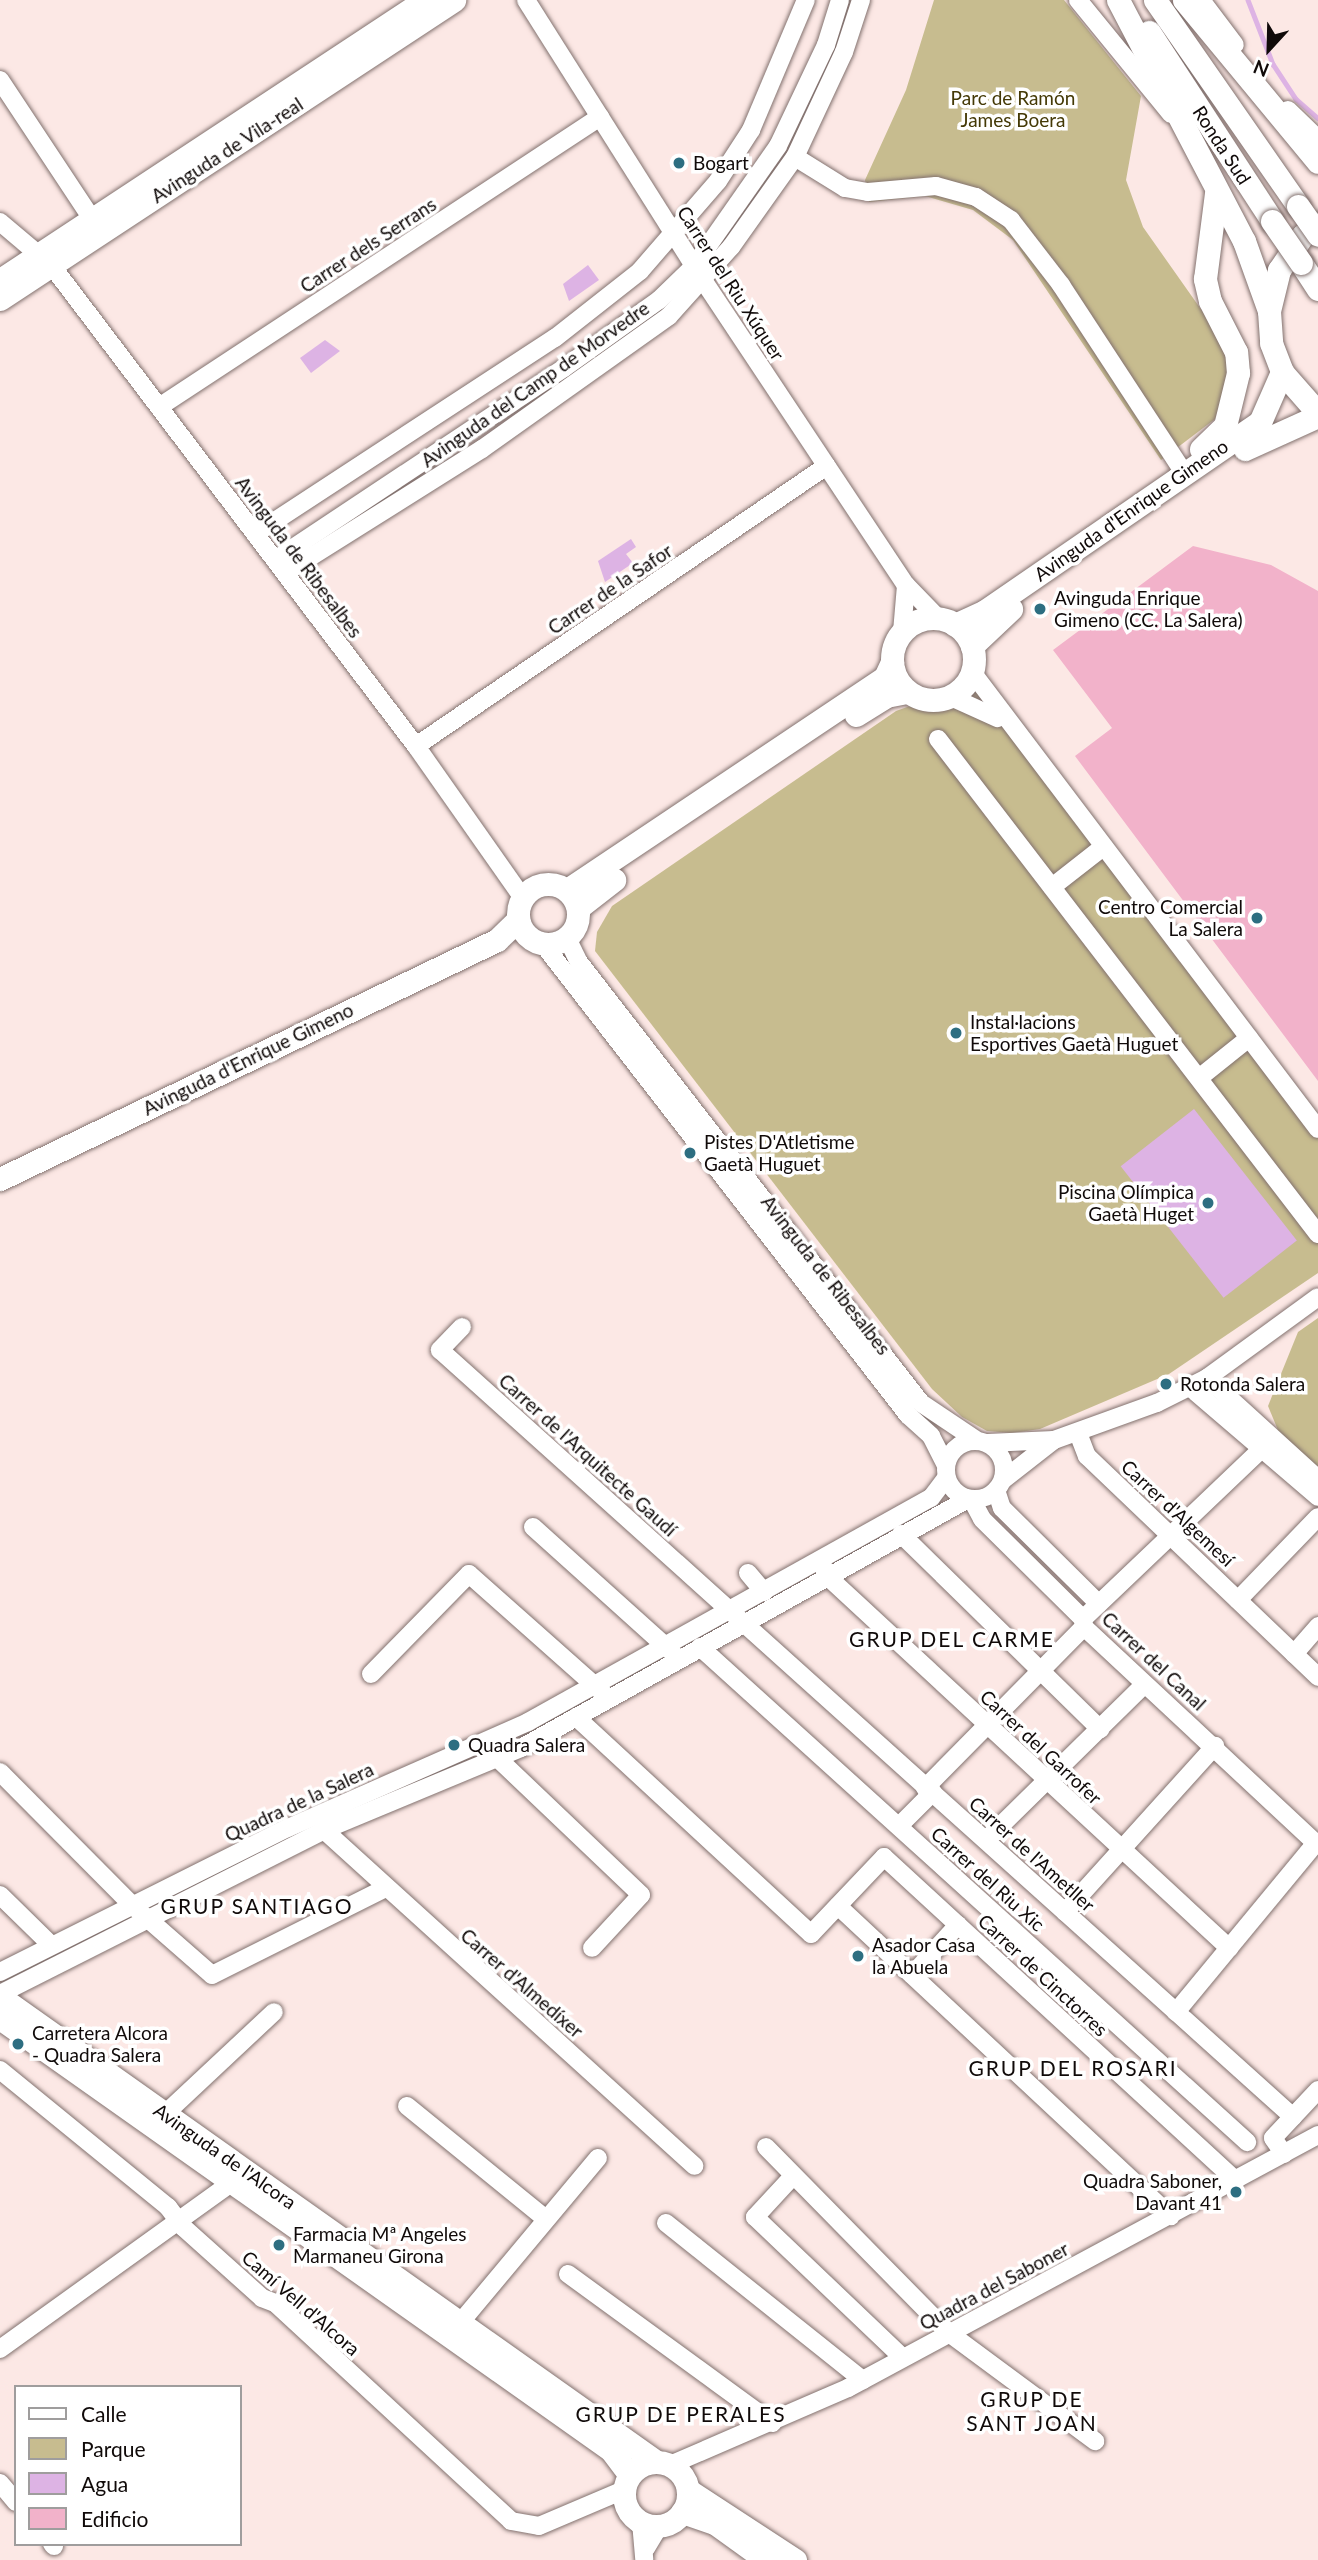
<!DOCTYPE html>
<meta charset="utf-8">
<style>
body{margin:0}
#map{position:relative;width:1318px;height:2560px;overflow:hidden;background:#fce8e5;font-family:Lato,sans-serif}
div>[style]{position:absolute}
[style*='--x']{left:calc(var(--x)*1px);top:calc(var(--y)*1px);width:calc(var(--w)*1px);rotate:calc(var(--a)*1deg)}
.green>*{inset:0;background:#c7bc8f}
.water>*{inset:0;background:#ddb3e4;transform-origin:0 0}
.stream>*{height:4.5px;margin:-2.25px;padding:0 2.25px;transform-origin:2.25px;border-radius:2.25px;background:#ddb3e4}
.building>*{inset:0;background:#f2b2ca}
.roads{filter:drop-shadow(0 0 2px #82716e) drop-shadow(0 0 2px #82716e)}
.minor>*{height:18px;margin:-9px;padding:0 9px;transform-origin:9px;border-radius:9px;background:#fff}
.minor>.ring{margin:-9px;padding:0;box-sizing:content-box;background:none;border:18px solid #fff;border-radius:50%}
.major>*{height:23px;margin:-11.5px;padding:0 11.5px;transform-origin:11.5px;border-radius:11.5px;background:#fff}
.major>.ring{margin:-11.5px;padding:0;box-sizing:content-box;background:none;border:23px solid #fff;border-radius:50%}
.bridges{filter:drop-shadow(0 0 2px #82716e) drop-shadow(0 0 2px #82716e)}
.major-bridge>*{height:23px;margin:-11.5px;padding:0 11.5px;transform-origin:11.5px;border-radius:11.5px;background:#fff}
.dots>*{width:19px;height:19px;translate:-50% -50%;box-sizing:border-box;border:4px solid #fff;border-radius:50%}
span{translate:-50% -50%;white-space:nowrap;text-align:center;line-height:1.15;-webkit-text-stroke:7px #fff;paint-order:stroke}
.park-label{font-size:19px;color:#443906}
.street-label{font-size:19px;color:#100a09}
.poi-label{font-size:19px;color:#100a09}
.left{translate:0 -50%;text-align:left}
.right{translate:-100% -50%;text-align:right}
.neighbourhood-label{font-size:21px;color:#100a09;letter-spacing:2px}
.legend{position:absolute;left:14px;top:2385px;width:228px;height:161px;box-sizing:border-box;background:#fff;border:2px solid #9f9d9d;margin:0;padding:9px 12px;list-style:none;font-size:21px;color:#100a09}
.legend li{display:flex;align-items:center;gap:14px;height:35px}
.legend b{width:35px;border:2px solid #9f9d9d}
.north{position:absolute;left:1234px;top:14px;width:70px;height:70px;-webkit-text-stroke:5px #fff;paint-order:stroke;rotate:202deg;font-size:19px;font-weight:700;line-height:28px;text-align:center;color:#100a09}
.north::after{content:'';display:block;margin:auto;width:24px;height:32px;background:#100a09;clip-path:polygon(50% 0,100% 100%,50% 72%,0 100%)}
</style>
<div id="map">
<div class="green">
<div style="clip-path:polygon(934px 0,1064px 0,1141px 96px,1126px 180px,1143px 227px,1217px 332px,1227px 361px,1226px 390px,1215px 419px,1161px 460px,1013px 240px,973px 210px,925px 196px,869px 202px,865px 180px,906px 90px)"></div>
<div style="clip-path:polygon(982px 680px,1318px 1115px,1318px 1273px,1169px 1374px,1040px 1429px,1013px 1433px,987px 1431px,962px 1417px,932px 1389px,595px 951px,597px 932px,612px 906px,896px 711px)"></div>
<div style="clip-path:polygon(1318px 1318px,1318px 1472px,1282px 1440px,1268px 1406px,1298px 1332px)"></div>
</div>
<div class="water">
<div style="clip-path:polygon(588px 265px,599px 280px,569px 301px,563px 284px)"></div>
<div style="clip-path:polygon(325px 340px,340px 351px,311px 373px,300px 358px)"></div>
<div style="clip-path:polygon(631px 539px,636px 547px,626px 554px,633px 563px,605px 582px,598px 561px)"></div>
<div style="left:1194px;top:1109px;width:167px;height:93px;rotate:52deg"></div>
</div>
<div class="stream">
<div style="--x:1248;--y:0;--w:69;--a:68.7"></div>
<div style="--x:1273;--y:64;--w:42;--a:56.7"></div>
<div style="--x:1296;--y:99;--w:29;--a:41"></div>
</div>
<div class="building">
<div style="clip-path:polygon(1193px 546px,1271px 565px,1318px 591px,1318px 1081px,1075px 756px,1112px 728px,1053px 650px)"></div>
</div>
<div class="roads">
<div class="minor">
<div style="--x:526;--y:0;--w:331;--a:57.7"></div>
<div style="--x:703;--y:280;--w:366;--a:56.4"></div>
<div style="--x:906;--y:585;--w:47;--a:45.9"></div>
<div style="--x:1078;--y:0;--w:147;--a:50.8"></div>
<div style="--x:1201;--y:0;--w:56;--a:52.9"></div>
<div style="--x:0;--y:80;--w:167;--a:56.5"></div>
<div style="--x:1288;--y:110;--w:42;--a:44"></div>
<div style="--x:795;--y:157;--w:59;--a:31.8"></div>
<div style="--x:845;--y:188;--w:23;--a:10"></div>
<div style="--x:868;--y:192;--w:68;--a:-5"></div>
<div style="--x:936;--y:186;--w:41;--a:15.4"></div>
<div style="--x:976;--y:197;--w:42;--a:33.3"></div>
<div style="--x:1011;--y:220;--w:82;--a:52.4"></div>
<div style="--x:1061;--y:285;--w:215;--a:56.8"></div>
<div style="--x:0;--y:222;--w:68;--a:40.2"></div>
<div style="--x:52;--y:266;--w:602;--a:52.83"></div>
<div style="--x:416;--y:746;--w:184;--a:54.9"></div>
<div style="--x:159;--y:407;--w:528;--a:-33.33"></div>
<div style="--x:255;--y:534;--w:358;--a:-33.2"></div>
<div style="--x:555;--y:338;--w:108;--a:-38.2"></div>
<div style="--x:640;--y:271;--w:119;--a:-49.1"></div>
<div style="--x:718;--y:181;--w:61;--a:-57.1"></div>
<div style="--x:751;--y:130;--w:141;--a:-67.1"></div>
<div style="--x:275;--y:560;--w:347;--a:-33.6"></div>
<div style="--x:564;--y:368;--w:117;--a:-35.6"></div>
<div style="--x:659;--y:300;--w:49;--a:-44.2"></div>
<div style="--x:694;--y:266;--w:146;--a:-55"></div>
<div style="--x:778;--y:146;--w:112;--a:-64.6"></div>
<div style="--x:826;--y:45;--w:47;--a:-72.7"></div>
<div style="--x:285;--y:573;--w:233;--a:-32.2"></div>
<div style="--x:482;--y:449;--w:229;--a:-35.4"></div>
<div style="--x:669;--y:316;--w:93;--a:-48.1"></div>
<div style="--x:731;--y:247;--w:110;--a:-54.6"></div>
<div style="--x:795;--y:157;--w:116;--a:-65"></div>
<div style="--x:844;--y:52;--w:55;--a:-71.9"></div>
<div style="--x:902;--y:632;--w:47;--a:-85.1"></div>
<div style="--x:972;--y:672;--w:573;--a:52.87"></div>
<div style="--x:951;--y:697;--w:51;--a:24.5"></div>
<div style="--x:938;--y:739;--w:624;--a:52.49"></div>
<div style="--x:416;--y:746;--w:497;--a:-34.3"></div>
<div style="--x:1052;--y:887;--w:63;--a:-38"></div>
<div style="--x:567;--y:938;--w:25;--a:64"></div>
<div style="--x:578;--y:961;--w:559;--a:52.19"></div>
<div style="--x:921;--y:1403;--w:66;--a:33.9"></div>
<div style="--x:543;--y:944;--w:596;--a:52.23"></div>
<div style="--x:908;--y:1415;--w:31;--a:42"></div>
<div style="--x:931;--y:1436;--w:33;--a:63"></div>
<div style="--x:1199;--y:1078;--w:64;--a:-38.7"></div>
<div style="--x:462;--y:1327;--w:32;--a:134"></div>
<div style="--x:440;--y:1350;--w:1147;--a:41.96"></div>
<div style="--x:1207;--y:1378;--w:150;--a:42.3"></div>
<div style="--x:1191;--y:1388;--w:167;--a:40.6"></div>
<div style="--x:1078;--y:1433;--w:25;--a:69"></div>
<div style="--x:1087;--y:1456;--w:320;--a:43.7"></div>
<div class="ring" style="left:946px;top:1441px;width:40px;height:40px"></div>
<div style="--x:988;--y:1443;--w:66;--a:-2.6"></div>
<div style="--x:1054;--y:1440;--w:109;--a:-19.8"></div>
<div style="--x:1157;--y:1403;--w:56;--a:-26.6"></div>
<div style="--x:1207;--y:1378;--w:137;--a:-36.1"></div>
<div style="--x:1003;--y:1480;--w:65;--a:-38.1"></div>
<div style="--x:996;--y:1490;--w:19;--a:72"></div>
<div style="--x:1002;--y:1508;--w:136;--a:44.7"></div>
<div style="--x:972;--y:1500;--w:21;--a:62"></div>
<div style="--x:982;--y:1519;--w:142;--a:44.7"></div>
<div style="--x:1083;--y:1619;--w:8;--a:83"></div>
<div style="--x:1084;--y:1627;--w:320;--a:43"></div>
<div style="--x:533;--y:1527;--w:188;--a:42"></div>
<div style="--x:901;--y:1534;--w:279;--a:44.4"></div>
<div style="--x:823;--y:1566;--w:11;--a:68"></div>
<div style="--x:827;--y:1576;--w:548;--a:42.78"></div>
<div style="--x:748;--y:1573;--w:25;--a:50"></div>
<div style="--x:1238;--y:1600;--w:115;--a:-46.1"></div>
<div style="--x:1083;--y:1619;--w:261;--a:-43.6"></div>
<div style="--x:700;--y:1647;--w:738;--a:42.14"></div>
<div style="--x:1294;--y:1654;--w:37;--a:-49"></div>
<div style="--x:371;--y:1674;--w:140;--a:-45.6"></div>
<div style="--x:469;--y:1574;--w:179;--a:41.6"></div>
<div style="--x:576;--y:1717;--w:320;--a:42.7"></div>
<div style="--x:811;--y:1934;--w:106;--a:-46.5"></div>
<div style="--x:884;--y:1857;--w:478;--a:42.6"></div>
<div style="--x:491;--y:1752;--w:207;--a:43.6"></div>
<div style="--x:641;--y:1895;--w:72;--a:132.8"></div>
<div style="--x:0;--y:1772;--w:187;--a:45.2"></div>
<div style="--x:132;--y:1905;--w:106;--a:41.2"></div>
<div style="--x:212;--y:1975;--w:192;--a:-26.6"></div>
<div style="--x:925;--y:1788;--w:226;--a:-45.4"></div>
<div style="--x:901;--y:1824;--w:45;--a:-45"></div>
<div style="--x:324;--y:1830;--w:500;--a:42.2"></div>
<div style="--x:986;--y:1840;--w:221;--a:-44.5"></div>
<div style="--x:0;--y:1895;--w:71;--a:44.4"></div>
<div style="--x:838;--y:1906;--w:455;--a:43"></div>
<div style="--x:1065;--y:1912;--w:224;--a:-47.9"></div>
<div style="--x:0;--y:1972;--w:322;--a:-26.6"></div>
<div style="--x:288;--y:1828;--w:262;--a:-23.8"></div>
<div style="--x:528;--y:1722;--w:461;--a:-29.1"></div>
<div style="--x:931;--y:1498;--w:25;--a:-53"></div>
<div style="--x:912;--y:1975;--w:68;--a:-47.4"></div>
<div style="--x:0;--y:1994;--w:363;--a:-26.8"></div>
<div style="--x:324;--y:1830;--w:213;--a:-22.6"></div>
<div style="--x:521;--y:1748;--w:512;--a:-29.12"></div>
<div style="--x:1176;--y:2012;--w:219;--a:-50.4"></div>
<div style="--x:0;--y:2070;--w:217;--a:39.2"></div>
<div style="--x:168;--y:2207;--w:25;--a:53"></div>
<div style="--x:183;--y:2227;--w:106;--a:41.9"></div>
<div style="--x:262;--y:2298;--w:14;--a:21"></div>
<div style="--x:275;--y:2303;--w:321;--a:42.7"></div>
<div style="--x:511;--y:2521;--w:28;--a:10"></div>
<div style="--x:539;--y:2526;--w:92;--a:-23"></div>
<div style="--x:407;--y:2106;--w:179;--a:39.1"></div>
<div style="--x:165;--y:2114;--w:149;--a:-43.1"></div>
<div style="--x:766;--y:2147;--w:261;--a:45.5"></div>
<div style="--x:949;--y:2333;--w:182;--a:36.5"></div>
<div style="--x:1284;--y:2154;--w:19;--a:-125"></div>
<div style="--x:1273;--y:2138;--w:66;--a:-46.8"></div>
<div style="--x:793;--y:2176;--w:56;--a:132.8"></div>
<div style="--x:755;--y:2217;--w:204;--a:43.6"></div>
<div style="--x:666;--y:2223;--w:252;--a:38.6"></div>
<div style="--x:568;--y:2274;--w:253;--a:36.1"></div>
<div style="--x:460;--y:2323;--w:215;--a:-50.1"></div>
<div style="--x:0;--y:2349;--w:286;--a:-35.7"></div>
<div style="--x:670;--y:2465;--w:194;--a:-23.4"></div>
<div style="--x:848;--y:2388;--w:534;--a:-28.29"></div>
<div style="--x:0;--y:2483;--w:25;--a:50"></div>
<div style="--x:641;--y:2522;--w:38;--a:85"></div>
<div style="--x:52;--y:2544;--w:3;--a:45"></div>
<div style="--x:646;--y:2548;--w:27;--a:-59"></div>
</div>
<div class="major">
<div style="--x:1118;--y:0;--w:272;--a:62.4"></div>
<div style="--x:1244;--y:241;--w:74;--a:70.3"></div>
<div style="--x:1269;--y:311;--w:32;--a:86"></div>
<div style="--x:1271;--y:343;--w:31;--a:69"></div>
<div style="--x:1282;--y:372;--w:55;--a:48.7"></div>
<div style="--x:1155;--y:0;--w:251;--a:55.2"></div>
<div style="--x:1184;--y:0;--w:210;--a:50.4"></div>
<div style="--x:1149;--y:32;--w:225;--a:56.9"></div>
<div style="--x:1301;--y:263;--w:31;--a:57"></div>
<div style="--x:0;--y:280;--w:509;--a:-33.38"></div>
<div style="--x:0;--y:299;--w:544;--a:-33.37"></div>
<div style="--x:1269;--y:311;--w:42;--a:-76.3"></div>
<div style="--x:1279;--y:270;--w:42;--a:-55.6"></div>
<div style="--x:1303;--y:235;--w:19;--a:-36"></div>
<div style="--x:1201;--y:449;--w:33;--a:-44"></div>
<div style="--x:1225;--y:426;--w:55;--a:-76.2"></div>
<div style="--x:1238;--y:373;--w:21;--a:-95"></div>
<div style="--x:1236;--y:352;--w:57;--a:-117"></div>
<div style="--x:1210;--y:301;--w:23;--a:-103"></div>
<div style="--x:1205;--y:279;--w:87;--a:-82.7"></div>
<div style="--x:1245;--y:449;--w:80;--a:-24.3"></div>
<div class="ring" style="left:892px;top:618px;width:59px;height:59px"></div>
<div style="--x:955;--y:625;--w:33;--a:-25"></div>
<div style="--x:985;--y:611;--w:334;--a:-34.5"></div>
<div style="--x:1260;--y:422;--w:55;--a:-66.3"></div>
<div style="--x:972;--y:646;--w:54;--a:-43.5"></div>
<div style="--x:856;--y:715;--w:36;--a:-32"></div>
<div style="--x:886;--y:696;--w:21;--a:-11"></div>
<div class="ring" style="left:518px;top:884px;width:37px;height:37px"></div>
<div style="--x:567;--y:890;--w:383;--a:-33.8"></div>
<div style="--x:885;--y:677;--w:17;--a:-65"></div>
<div style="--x:578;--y:908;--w:46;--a:-37.9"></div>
<div style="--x:0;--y:1179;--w:551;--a:-25.68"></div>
<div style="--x:497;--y:940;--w:29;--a:-44"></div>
<div style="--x:0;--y:1997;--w:803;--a:35.31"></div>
<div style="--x:0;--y:2018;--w:748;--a:35.26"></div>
<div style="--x:611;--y:2450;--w:31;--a:53"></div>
<div class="ring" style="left:624px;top:2462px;width:41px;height:41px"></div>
<div style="--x:688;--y:2490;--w:128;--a:33.2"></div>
<div style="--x:682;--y:2512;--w:36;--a:19"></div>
<div style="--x:716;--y:2524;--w:62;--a:35.8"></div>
</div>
</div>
<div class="bridges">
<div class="major-bridge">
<div style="--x:1298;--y:206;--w:35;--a:55"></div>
<div style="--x:1272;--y:221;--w:51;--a:55.4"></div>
</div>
</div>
<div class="dots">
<div style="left:679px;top:163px;background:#2d6e81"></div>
<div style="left:1040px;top:609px;background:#2d6e81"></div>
<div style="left:1257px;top:918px;background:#2d6e81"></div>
<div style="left:956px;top:1033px;background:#2d6e81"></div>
<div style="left:690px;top:1153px;background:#2d6e81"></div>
<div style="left:1208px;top:1203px;background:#2d6e81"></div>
<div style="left:1166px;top:1384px;background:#2d6e81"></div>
<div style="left:454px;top:1745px;background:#2d6e81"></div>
<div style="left:858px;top:1956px;background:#2d6e81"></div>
<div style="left:18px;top:2044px;background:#2d6e81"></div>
<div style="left:1236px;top:2192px;background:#2d6e81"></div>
<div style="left:279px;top:2245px;background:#2d6e81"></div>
</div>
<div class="park-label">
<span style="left:1013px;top:109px">Parc de Ramón<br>James Boera</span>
</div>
<div class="street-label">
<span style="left:1222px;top:145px;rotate:57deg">Ronda Sud</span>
<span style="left:227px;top:150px;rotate:-33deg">Avinguda de Vila-real</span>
<span style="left:368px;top:245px;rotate:-33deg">Carrer dels Serrans</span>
<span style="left:731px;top:283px;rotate:57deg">Carrer del Riu Xúquer</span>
<span style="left:535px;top:384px;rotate:-35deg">Avinguda del Camp de Morvedre</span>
<span style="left:1131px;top:510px;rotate:-35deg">Avinguda d'Enrique Gimeno</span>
<span style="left:299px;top:557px;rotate:53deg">Avinguda de Ribesalbes</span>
<span style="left:610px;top:589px;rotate:-34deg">Carrer de la Safor</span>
<span style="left:248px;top:1059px;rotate:-26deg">Avinguda d'Enrique Gimeno</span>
<span style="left:826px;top:1275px;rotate:52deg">Avinguda de Ribesalbes</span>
<span style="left:588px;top:1455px;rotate:42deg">Carrer de l'Arquitecte Gaudí</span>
<span style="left:1178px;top:1513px;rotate:43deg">Carrer d'Algemesí</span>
<span style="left:1154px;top:1661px;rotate:43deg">Carrer del Canal</span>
<span style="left:1041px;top:1747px;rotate:43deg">Carrer del Garrofer</span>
<span style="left:299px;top:1802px;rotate:-25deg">Quadra de la Salera</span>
<span style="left:1032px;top:1854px;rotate:42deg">Carrer de l'Ametller</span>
<span style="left:988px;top:1879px;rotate:42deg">Carrer del Riu Xic</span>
<span style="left:1043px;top:1975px;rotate:43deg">Carrer de Cinctorres</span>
<span style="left:522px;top:1983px;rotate:41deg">Carrer d'Almedíxer</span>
<span style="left:225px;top:2156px;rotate:35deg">Avinguda de l'Alcora</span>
<span style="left:994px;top:2286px;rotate:-28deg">Quadra del Saboner</span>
<span style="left:301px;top:2303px;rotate:41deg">Camí Vell d'Alcora</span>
</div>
<div class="poi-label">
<span class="left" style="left:693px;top:163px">Bogart</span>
<span class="left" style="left:1054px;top:609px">Avinguda Enrique<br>Gimeno (CC. La Salera)</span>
<span class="right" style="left:1243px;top:918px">Centro Comercial<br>La Salera</span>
<span class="left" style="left:970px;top:1033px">Instal·lacions<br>Esportives Gaetà Huguet</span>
<span class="left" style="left:704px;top:1153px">Pistes D'Atletisme<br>Gaetà Huguet</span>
<span class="right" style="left:1194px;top:1203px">Piscina Olímpica<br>Gaetà Huget</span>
<span class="left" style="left:1180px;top:1384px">Rotonda Salera</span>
<span class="left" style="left:468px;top:1745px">Quadra Salera</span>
<span class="left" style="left:872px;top:1956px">Asador Casa<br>la Abuela</span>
<span class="left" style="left:32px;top:2044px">Carretera Alcora<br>- Quadra Salera</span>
<span class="right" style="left:1222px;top:2192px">Quadra Saboner,<br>Davant 41</span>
<span class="left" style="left:293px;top:2245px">Farmacia Mª Angeles<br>Marmaneu Girona</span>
</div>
<div class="neighbourhood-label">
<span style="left:952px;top:1639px">GRUP DEL CARME</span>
<span style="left:257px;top:1906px">GRUP SANTIAGO</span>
<span style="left:1073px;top:2068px">GRUP DEL ROSARI</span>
<span style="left:1032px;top:2411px">GRUP DE<br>SANT JOAN</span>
<span style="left:681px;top:2414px">GRUP DE PERALES</span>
</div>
<ul class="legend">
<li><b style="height:9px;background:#fff"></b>Calle</li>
<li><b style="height:19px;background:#c7bc8f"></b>Parque</li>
<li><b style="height:19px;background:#ddb3e4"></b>Agua</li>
<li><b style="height:19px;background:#f2b2ca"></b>Edificio</li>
</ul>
<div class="north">N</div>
</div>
